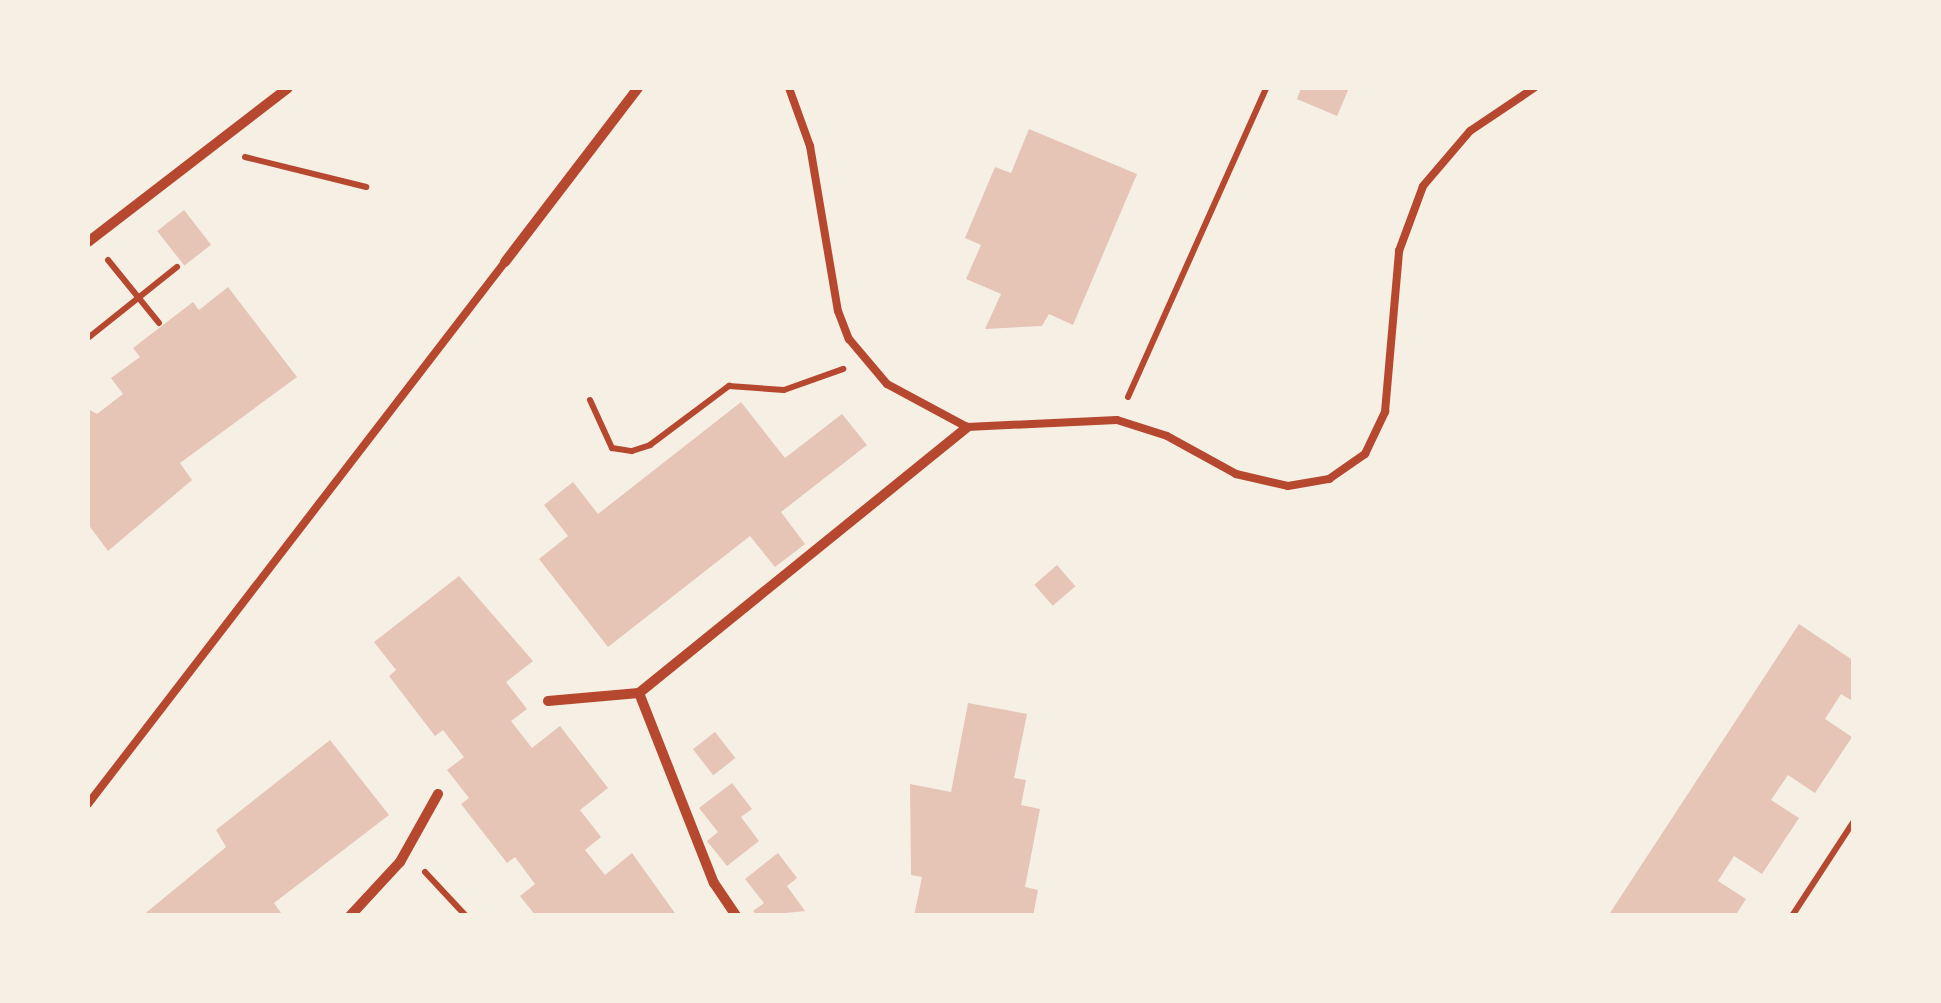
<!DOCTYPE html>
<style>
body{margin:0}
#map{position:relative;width:1941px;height:1003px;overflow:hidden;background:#f6efe4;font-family:"Work Sans",sans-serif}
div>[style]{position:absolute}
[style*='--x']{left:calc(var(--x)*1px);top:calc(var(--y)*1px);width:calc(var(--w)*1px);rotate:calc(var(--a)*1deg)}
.building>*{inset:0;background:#e6c5b7;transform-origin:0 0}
.path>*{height:6px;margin:-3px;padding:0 3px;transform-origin:3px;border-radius:3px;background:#b5482f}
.service>*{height:8px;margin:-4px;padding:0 4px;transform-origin:4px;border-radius:4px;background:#b5482f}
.minor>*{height:10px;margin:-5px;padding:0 5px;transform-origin:5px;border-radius:5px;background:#b5482f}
span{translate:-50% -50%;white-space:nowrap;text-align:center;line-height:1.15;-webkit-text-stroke:10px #f6efe4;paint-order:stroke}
.frame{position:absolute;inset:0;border:90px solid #f6efe4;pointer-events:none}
</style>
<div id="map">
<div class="building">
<div style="clip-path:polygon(1301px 88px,1349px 88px,1337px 116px,1297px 99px)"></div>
<div style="clip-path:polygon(1029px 129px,1137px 174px,1073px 325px,1049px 314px,1042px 326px,985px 329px,1001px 294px,966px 279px,981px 245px,965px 238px,995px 167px,1011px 173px)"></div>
<div style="left:184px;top:210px;width:44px;height:34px;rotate:52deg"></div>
<div style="clip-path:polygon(228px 287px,297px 377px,180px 463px,192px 480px,108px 551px,88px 524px,88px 409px,97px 414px,123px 394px,111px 378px,140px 357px,133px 348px,193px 302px,199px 310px)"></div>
<div style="clip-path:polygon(741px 402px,785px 458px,842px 414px,867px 445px,781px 512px,805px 544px,775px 567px,750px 536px,608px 647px,539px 559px,568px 536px,544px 505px,573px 482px,598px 514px)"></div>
<div style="left:1057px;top:565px;width:28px;height:30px;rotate:49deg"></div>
<div style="clip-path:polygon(459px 576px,533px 661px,506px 682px,527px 709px,511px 721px,532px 748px,560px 726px,608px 788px,580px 810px,601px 837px,585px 850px,605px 875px,632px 853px,677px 916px,536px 916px,520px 896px,535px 884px,515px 857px,507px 863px,461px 804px,469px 798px,447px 770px,464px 757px,443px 730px,435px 736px,389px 676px,396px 670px,374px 642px)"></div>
<div style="clip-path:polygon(1799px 624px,1854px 661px,1854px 702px,1841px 694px,1825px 719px,1852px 737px,1815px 793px,1788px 775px,1771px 800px,1799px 818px,1762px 874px,1734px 856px,1718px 881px,1746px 899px,1735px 916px,1608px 916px)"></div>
<div style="clip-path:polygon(968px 703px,1027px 714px,1014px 778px,1026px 780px,1021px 805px,1040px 809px,1025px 887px,1038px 890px,1033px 916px,914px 916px,922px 877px,911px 875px,910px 784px,951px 792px)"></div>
<div style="left:715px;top:732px;width:33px;height:28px;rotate:52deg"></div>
<div style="clip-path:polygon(330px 740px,389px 815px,274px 903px,283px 916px,142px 916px,226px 847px,216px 830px)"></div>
<div style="clip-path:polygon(732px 783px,752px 809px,741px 817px,759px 841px,727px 866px,707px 841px,718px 832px,699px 808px)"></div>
<div style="clip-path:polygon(778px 853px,797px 878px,787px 886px,805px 911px,757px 916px,753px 911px,764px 903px,745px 879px)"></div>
</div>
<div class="path">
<div style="--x:245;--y:157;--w:125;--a:13.9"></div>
<div style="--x:108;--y:260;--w:81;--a:51"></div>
<div style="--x:88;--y:338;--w:114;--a:-38.6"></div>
<div style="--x:1128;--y:397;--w:338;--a:-65.9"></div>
<div style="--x:590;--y:400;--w:53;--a:65.4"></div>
<div style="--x:612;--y:448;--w:20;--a:9"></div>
<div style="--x:632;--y:451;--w:19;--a:-18"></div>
<div style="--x:650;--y:445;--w:99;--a:-36.8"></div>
<div style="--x:729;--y:386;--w:55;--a:4.2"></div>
<div style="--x:784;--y:390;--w:63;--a:-19.6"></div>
<div style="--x:425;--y:872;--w:60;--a:47"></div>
<div style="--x:1792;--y:916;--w:113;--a:-56.9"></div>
</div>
<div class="service">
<div style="--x:789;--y:88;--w:62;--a:70.1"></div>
<div style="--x:810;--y:146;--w:167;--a:80.4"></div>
<div style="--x:838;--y:311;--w:30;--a:69"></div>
<div style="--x:849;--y:339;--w:59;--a:49.8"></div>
<div style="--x:887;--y:384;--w:91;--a:28.3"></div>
<div style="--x:967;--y:427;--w:150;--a:-2.7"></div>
<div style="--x:1117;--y:420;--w:52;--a:17.7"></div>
<div style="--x:1167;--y:436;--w:79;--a:28.8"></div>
<div style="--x:1236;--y:474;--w:53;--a:13"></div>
<div style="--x:1288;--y:486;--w:42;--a:-9.7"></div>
<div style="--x:1329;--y:479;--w:44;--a:-34.8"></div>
<div style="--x:1365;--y:454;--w:47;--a:-64.5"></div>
<div style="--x:1385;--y:412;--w:162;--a:-85"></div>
<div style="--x:1399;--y:251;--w:69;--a:-69.7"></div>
<div style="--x:1423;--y:186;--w:72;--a:-49.5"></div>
<div style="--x:1470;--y:131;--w:77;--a:-33.9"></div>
<div style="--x:88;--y:804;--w:684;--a:-52.43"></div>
</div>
<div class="minor">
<div style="--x:88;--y:242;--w:252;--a:-37.6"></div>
<div style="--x:505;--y:262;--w:219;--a:-52.6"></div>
<div style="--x:639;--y:693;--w:204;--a:68.5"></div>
<div style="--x:714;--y:883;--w:40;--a:56"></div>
<div style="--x:548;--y:701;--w:91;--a:-5"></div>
<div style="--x:639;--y:693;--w:422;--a:-39"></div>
<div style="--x:350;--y:916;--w:74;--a:-47.2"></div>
<div style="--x:400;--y:862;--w:78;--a:-60.8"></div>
</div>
<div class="frame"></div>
</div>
